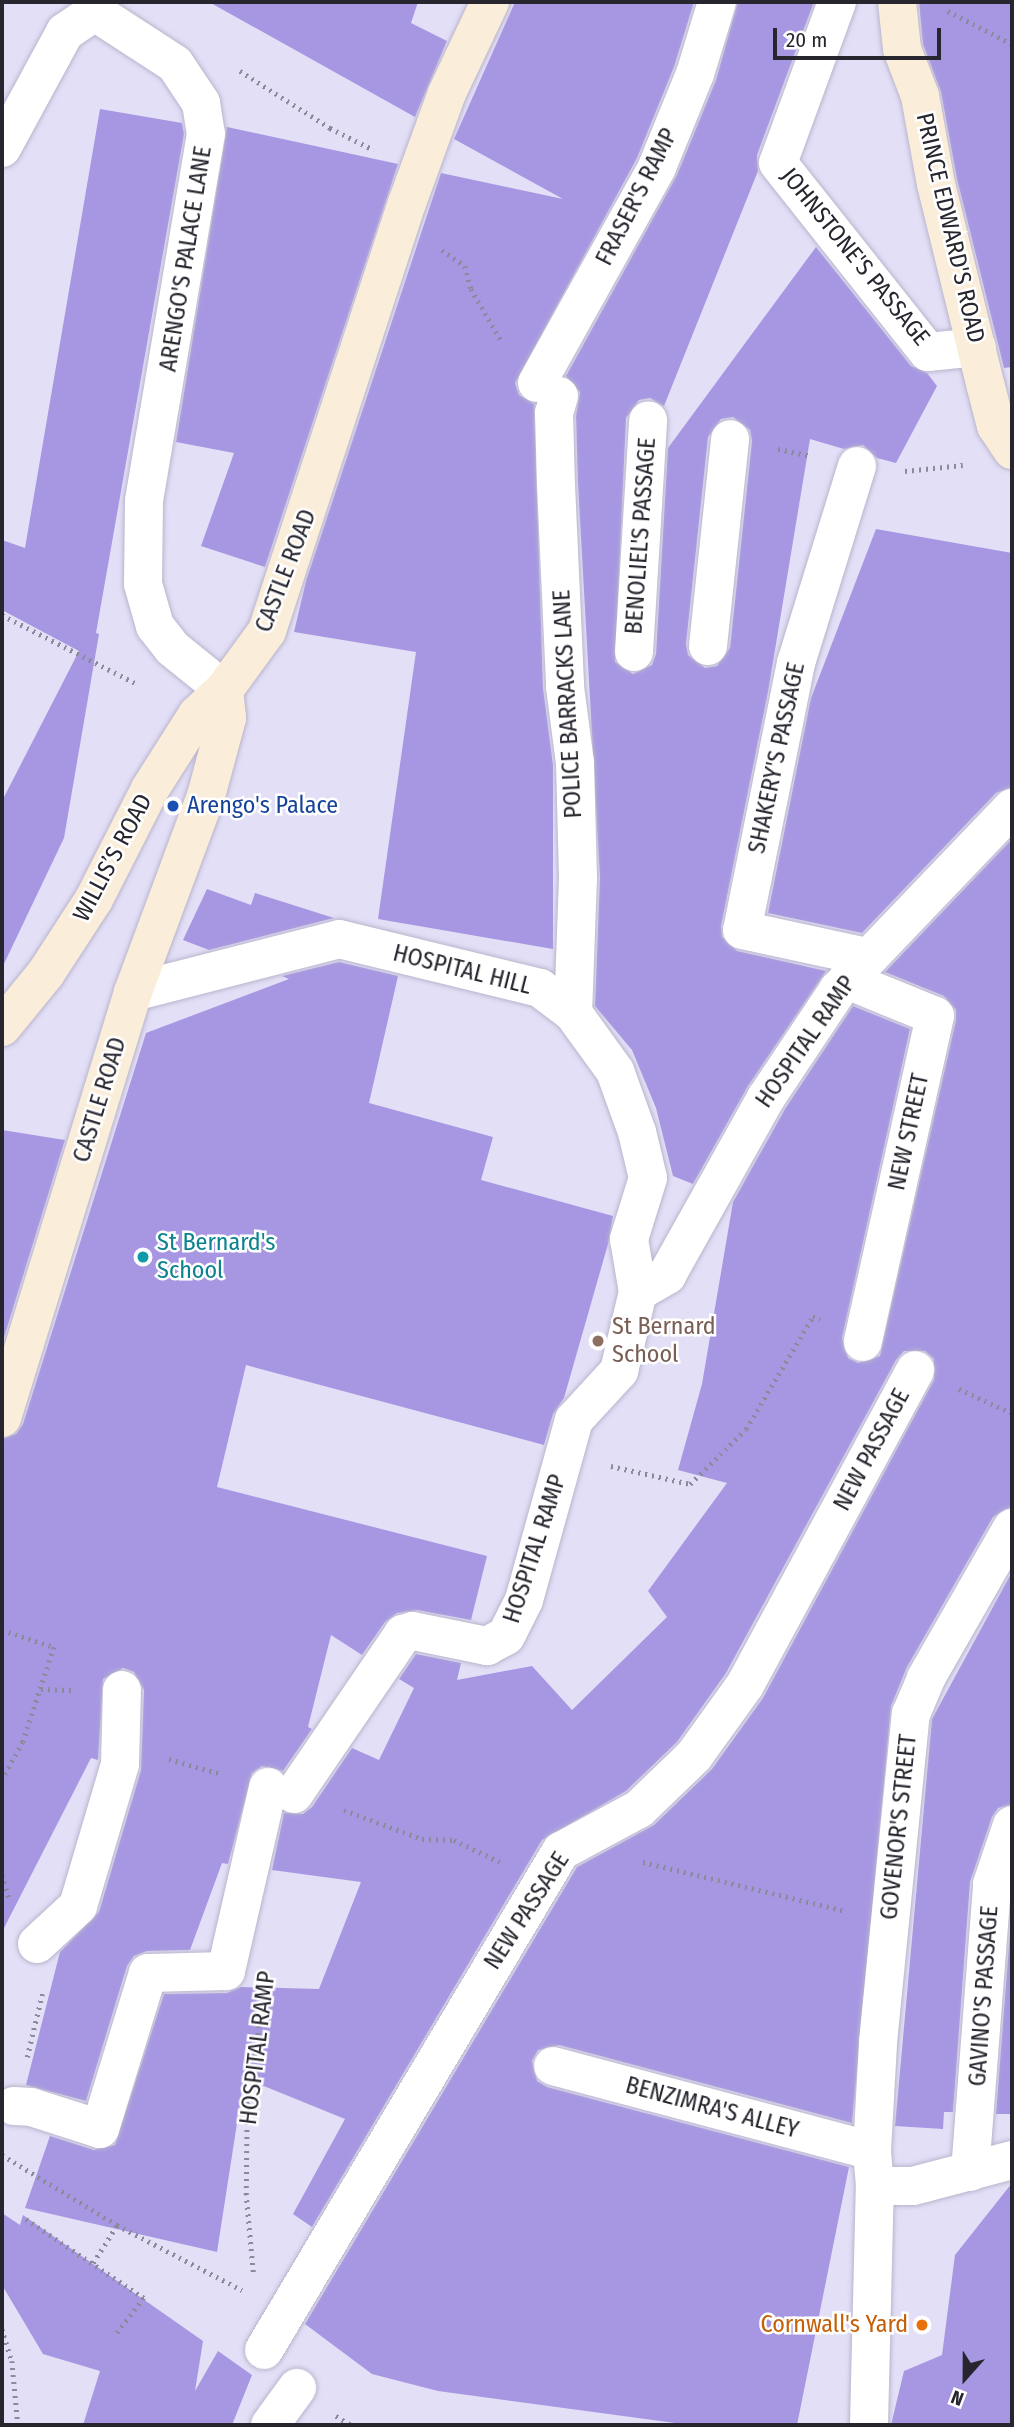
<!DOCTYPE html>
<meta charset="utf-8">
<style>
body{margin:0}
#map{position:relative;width:1014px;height:2427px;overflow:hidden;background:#e3dff7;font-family:"Fira Sans Condensed",sans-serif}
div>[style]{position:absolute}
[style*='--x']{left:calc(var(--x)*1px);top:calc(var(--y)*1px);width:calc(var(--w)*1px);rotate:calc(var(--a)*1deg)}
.building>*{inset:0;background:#a797e3}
.path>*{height:4.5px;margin-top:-2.25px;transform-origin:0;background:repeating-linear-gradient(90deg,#8c899a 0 2px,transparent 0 7px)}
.roads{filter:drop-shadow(0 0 2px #b9b5cc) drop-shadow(0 0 2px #b9b5cc)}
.street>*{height:38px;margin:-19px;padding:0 19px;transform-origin:19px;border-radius:19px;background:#fff}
.secondary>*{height:38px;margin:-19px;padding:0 19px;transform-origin:19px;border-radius:19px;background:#faeeda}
.dots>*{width:19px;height:19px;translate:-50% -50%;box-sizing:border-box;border:4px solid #fff;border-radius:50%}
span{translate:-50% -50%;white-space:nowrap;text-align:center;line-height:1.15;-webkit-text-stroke:5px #fff;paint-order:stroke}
.street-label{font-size:24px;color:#27252e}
.transit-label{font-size:24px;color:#164399}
.left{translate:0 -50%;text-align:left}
.culture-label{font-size:24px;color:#0d838f}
.education-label{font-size:24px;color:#785e54}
.food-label{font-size:24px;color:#c56008}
.right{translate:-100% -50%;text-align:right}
.frame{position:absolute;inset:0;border:4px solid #27252e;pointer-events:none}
.north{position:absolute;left:930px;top:2343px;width:70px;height:70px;-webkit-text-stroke:5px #fff;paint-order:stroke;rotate:201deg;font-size:19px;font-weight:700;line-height:28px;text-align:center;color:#27252e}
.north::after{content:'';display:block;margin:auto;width:24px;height:32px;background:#27252e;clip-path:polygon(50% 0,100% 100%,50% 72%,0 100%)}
.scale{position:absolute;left:773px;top:28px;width:168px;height:32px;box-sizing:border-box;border:4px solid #27252e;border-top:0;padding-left:9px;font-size:21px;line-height:24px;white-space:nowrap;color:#27252e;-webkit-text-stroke:5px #fff;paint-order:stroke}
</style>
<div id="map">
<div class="building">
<div style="clip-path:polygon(209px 2px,418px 2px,411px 23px,447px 41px,415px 117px)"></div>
<div style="clip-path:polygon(515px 2px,694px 2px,674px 67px,637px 158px,515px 383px,519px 395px,534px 404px,543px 688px,553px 765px,553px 949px,378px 919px,416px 652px,294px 632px,306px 581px,441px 173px,563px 199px,454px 139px)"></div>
<div style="clip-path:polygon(evenodd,738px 2px,814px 2px,757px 155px,758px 171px,664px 406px,650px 398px,639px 400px,626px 418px,615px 662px,633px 674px,652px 665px,656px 654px,668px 448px,816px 247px,911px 366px,927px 373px,937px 386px,896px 463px,877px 458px,863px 445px,844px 449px,810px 439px,768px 692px,721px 926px,722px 937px,737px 951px,826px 971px,748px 1086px,693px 1184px,673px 1176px,656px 1108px,632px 1050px,595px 1006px,600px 877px,578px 484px,576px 416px,580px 392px,566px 376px,677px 175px,716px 80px,738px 2px,733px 417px,750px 430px,752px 441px,730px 648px,717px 666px,705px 668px,688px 655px,686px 644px,708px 437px,721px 419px,733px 417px)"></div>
<div style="clip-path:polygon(919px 2px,1012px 2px,1012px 367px,1004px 368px,957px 179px,941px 92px,923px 44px)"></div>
<div style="clip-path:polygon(100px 109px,182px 123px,184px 134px,96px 633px,99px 634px,64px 838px,2px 968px,2px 801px,79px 651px,2px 610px,2px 540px,25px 548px)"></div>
<div style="clip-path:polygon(227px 127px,398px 164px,265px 567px,201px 546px,234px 453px,176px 442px)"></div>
<div style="clip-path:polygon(876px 529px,1012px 553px,1012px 787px,996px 793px,862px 933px,768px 913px,811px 698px)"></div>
<div style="clip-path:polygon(1012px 839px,1012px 1506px,993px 1517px,907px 1667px,891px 1706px,852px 2123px,559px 2045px,538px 2050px,532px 2061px,537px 2081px,547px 2087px,849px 2167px,797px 2425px,690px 2425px,438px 2391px,372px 2374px,305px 2324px,577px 1867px,654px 1825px,712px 1769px,763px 1698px,934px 1380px,934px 1359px,925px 1351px,904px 1351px,896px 1360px,726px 1673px,677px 1742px,626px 1791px,542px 1840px,312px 2227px,293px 2214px,345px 2119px,244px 2078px,217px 2252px,25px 2208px,50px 2136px,94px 2150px,115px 2145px,164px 1994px,227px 1993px,241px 1987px,319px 1989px,361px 1882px,272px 1870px,284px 1813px,303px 1814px,312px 1807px,352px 1748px,379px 1760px,414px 1688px,399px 1679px,416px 1654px,461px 1663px,457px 1680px,532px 1666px,572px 1710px,667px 1617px,648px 1591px,727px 1483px,678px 1470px,702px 1384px,733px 1202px,785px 1109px,853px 1006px,910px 1029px,842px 1338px,848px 1358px,858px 1363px,880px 1356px,956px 1020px,956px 1010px,944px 996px,885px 972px)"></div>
<div style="clip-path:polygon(207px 889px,251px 905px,255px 893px,334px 918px,209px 950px,183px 940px)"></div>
<div style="clip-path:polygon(339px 962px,398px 976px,369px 1103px,493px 1137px,481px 1180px,613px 1216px,608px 1244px,564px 1398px,553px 1414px,544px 1445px,246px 1365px,217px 1487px,487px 1556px,471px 1620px,417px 1610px,397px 1613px,385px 1622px,362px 1655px,331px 1635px,308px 1727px,312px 1729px,283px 1771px,262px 1766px,252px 1773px,228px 1864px,222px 1863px,190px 1950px,147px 1951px,134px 1956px,127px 1966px,86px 2101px,26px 2085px,60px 1952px,99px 1912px,141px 1770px,144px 1690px,134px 1672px,123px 1668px,103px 1679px,98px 1760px,91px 1758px,2px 1932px,2px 1439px,16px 1434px,23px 1424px,146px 1033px,289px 979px,282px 976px)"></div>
<div style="clip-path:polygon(2px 1130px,65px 1140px,2px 1344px)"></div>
<div style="clip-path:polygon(1012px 1572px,1012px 1804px,998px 1808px,992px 1817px,970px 1882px,953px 2112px,944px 2112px,943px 2129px,895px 2126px,932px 1719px)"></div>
<div style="clip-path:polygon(1012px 1906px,1012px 2114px,996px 2114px)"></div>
<div style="clip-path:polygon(1012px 2183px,1012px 2425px,891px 2425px,904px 2371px,942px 2355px,955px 2255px)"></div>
<div style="clip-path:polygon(2px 2213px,20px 2225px,23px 2215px,203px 2341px,195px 2391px,218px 2351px,252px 2375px,232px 2425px,83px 2425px,100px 2371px,43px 2354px,2px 2285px)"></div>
</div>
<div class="path">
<div style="--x:948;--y:11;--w:72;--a:27.3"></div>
<div style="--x:240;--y:71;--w:107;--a:32.3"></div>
<div style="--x:330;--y:128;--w:49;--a:26.6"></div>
<div style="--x:442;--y:250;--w:28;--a:35"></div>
<div style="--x:465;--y:266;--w:24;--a:75"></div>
<div style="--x:471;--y:289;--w:61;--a:59.7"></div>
<div style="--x:778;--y:449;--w:34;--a:12"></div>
<div style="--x:905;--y:471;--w:58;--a:-5.9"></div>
<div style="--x:2;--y:615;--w:149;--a:27.1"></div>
<div style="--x:959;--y:1389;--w:58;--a:24.4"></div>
<div style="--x:611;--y:1466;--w:81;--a:12.8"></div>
<div style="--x:690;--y:1484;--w:78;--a:-44.5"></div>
<div style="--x:746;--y:1429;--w:131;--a:-59.3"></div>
<div style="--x:813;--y:1316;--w:8;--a:23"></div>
<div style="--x:2;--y:1630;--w:55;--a:18.1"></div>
<div style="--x:54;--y:1647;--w:100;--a:108.1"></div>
<div style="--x:23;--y:1742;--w:43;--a:118.9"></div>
<div style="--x:41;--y:1689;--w:33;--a:2"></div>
<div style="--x:169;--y:1759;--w:54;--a:16.1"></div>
<div style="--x:344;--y:1810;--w:83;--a:20.4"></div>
<div style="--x:422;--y:1839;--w:32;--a:2"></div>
<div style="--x:454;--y:1840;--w:51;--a:25.6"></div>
<div style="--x:643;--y:1862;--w:205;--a:13.6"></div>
<div style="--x:2;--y:1875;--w:27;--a:73"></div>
<div style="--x:27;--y:2057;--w:68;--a:-76.4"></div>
<div style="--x:2;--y:2155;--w:135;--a:31.3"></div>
<div style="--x:117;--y:2225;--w:141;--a:27.5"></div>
<div style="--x:26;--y:2219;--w:142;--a:33.8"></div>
<div style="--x:144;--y:2298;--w:44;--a:127.6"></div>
<div style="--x:93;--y:2263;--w:45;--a:-57.7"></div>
<div style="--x:253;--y:2272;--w:77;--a:-95.2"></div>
<div style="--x:246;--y:2195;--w:91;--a:-89.4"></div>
<div style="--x:247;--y:2104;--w:99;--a:-81.3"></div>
<div style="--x:2;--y:2329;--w:34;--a:73"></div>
<div style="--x:12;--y:2361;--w:64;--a:84.6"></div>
<div style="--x:336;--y:2416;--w:17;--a:31"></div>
</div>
<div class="roads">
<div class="street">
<div style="--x:837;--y:2;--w:171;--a:110.1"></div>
<div style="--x:778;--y:163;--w:241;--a:51.6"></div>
<div style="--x:928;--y:352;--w:49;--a:-5.8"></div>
<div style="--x:2;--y:148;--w:132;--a:-61.5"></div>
<div style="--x:65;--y:32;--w:36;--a:-34"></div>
<div style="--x:95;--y:12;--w:95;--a:33"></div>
<div style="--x:175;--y:64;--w:47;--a:56.3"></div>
<div style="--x:201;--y:103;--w:31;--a:81"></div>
<div style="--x:206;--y:134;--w:372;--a:99.6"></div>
<div style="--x:144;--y:501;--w:83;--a:90.7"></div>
<div style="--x:143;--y:584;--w:44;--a:74.1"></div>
<div style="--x:155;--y:626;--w:28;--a:52"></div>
<div style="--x:172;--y:648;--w:67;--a:38.9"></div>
<div style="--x:537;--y:383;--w:247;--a:-60.9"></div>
<div style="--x:657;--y:167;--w:100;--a:-67.8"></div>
<div style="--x:695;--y:74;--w:75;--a:-73"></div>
<div style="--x:559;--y:396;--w:18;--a:106"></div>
<div style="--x:554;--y:413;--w:72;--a:88.4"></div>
<div style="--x:556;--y:485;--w:202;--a:87.4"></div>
<div style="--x:565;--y:687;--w:77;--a:82.5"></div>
<div style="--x:575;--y:763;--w:115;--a:88.5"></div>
<div style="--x:578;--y:878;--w:135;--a:92.1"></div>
<div style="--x:857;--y:466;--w:206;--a:107.2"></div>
<div style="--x:796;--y:663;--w:272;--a:101.4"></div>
<div style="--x:742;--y:930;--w:128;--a:12.2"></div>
<div style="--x:708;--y:646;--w:208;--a:-83.9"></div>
<div style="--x:634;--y:652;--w:232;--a:-86.5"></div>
<div style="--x:847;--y:980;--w:95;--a:22.2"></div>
<div style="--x:935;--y:1016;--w:334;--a:102.5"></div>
<div style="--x:133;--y:992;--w:213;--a:-14.4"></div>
<div style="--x:339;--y:939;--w:207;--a:13.7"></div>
<div style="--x:540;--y:988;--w:41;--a:37.1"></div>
<div style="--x:573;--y:1013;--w:72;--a:54.1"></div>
<div style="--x:615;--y:1071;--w:65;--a:70.2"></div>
<div style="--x:637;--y:1132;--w:47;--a:76.6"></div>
<div style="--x:648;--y:1178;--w:64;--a:107.3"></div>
<div style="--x:629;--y:1239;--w:54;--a:80.4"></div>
<div style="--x:294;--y:1794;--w:194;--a:-55.7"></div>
<div style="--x:403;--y:1634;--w:10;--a:-17"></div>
<div style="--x:413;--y:1631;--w:76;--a:11.5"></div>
<div style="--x:487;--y:1646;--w:21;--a:-28"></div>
<div style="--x:506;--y:1636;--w:40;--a:-63.4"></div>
<div style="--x:524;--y:1600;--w:187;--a:-74.5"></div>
<div style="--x:574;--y:1420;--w:67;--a:-47.4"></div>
<div style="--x:619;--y:1371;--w:81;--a:-76.5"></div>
<div style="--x:638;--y:1292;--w:34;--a:-30"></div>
<div style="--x:667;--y:1275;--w:203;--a:-60.8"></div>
<div style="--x:766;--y:1098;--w:130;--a:-56.3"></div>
<div style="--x:838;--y:990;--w:252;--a:-46.3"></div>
<div style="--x:37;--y:1944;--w:56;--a:-42.8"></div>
<div style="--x:78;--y:1906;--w:148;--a:-73.5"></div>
<div style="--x:120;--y:1764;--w:74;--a:-88.5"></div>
<div style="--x:553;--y:2066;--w:330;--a:14.9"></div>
<div style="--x:14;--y:2106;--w:17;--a:3"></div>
<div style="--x:31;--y:2107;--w:72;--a:17.7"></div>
<div style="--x:100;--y:2129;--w:163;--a:-72.9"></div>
<div style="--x:148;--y:1973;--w:78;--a:-1.5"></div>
<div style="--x:226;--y:1971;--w:189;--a:-77.1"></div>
<div style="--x:970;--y:2172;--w:289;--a:-85.6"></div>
<div style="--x:992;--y:1884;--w:62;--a:-71.3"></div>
<div style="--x:875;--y:2186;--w:38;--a:0"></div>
<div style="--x:913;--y:2186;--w:102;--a:-14.7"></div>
<div style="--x:264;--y:2350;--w:581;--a:-59.24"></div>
<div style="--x:561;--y:1851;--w:89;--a:-28.3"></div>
<div style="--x:639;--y:1809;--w:76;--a:-43.9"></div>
<div style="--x:694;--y:1756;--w:87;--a:-54.3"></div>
<div style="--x:745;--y:1685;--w:358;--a:-61.6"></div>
<div style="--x:270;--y:2425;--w:46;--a:-53.9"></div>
<div style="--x:869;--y:2425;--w:239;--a:-88.6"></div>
<div style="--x:875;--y:2186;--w:35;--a:-95"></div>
<div style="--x:872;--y:2151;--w:109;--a:-86.8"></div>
<div style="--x:878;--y:2042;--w:330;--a:-84.3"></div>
<div style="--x:911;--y:1714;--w:39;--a:-67"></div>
<div style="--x:926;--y:1678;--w:173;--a:-60.2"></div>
</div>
<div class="secondary">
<div style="--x:897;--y:2;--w:47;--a:83.9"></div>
<div style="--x:902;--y:49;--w:50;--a:69"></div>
<div style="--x:920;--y:96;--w:89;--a:79.7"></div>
<div style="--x:936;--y:184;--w:209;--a:76.2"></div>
<div style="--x:986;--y:387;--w:40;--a:75.6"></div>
<div style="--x:996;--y:426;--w:29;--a:56"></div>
<div style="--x:2;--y:1027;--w:70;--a:-50.8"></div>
<div style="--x:46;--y:973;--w:88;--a:-57"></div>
<div style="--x:94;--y:899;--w:123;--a:-63"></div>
<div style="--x:150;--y:789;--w:88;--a:-57.6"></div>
<div style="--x:197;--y:715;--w:37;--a:-43"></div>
<div style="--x:224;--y:690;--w:73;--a:-53.9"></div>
<div style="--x:267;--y:631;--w:450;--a:-71.9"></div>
<div style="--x:407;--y:203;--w:117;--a:-70"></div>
<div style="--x:447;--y:93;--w:101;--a:-64.7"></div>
<div style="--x:2;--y:1418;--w:446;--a:-72.9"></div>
<div style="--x:133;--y:992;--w:209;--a:-69.6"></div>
<div style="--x:206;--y:796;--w:81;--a:-74.9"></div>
<div style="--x:227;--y:718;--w:28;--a:-96"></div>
</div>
</div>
<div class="dots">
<div style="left:173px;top:806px;background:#1a4fb4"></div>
<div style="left:143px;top:1257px;background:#0f9aa8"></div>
<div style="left:598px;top:1341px;background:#8d6e63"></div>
<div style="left:922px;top:2325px;background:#e8710a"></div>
</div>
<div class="street-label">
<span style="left:637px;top:197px;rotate:-63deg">FRASER'S RAMP</span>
<span style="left:950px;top:228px;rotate:77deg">PRINCE EDWARD'S ROAD</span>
<span style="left:855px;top:257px;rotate:51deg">JOHNSTONE'S PASSAGE</span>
<span style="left:186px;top:259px;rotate:-81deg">ARENGO'S PALACE LANE</span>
<span style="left:641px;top:536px;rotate:-86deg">BENOLIEL'S PASSAGE</span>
<span style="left:286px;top:571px;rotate:-69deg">CASTLE ROAD</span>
<span style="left:568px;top:704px;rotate:-93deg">POLICE BARRACKS LANE</span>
<span style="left:777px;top:758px;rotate:-78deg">SHAKERY'S PASSAGE</span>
<span style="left:113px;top:858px;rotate:-62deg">WILLIS’S ROAD</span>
<span style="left:462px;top:970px;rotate:14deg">HOSPITAL HILL</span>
<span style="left:806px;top:1042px;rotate:-55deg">HOSPITAL RAMP</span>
<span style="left:100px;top:1100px;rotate:-73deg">CASTLE ROAD</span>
<span style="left:909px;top:1132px;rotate:-78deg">NEW STREET</span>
<span style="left:872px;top:1450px;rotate:-62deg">NEW PASSAGE</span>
<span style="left:535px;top:1549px;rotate:-72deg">HOSPITAL RAMP</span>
<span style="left:899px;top:1827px;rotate:-84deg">GOVENOR'S STREET</span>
<span style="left:527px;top:1911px;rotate:-57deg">NEW PASSAGE</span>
<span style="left:984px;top:1996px;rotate:-86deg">GAVINO'S PASSAGE</span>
<span style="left:258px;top:2048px;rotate:-83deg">HOSPITAL RAMP</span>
<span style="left:712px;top:2108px;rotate:15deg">BENZIMRA'S ALLEY</span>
</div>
<div class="transit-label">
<span class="left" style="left:187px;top:806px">Arengo's Palace</span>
</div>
<div class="culture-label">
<span class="left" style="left:157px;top:1257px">St Bernard's<br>School</span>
</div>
<div class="education-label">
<span class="left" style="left:612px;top:1341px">St Bernard<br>School</span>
</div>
<div class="food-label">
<span class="right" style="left:908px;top:2325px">Cornwall's Yard</span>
</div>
<div class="frame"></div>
<div class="north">N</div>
<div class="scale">20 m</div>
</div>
